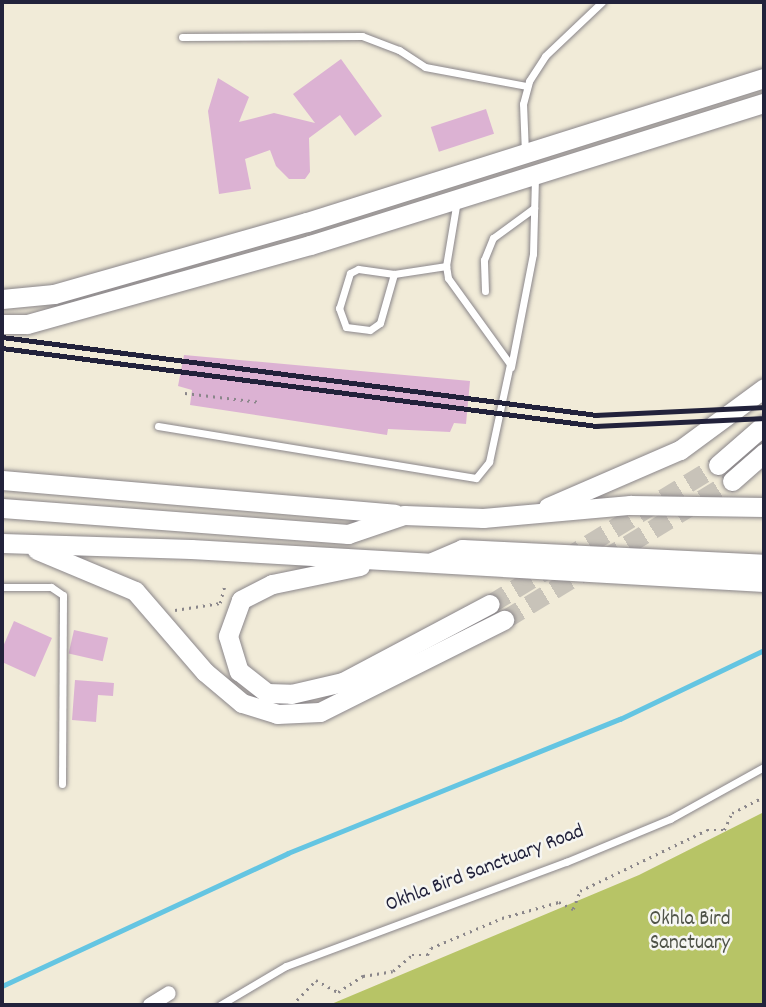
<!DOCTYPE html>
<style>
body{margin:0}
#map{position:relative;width:766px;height:1007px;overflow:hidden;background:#f1ebd8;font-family:Dekko,sans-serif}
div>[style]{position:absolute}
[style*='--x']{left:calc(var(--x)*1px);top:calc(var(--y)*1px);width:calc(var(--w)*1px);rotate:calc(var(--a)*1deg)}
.green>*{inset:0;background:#b7c466}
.stream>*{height:4.5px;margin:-2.25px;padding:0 2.25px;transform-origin:2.25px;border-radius:2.25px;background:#64c5e2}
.building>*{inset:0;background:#dcb2d3;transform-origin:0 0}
.secondary-tunnel>*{height:19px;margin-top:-9.5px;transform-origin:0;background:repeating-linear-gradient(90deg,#c8c3b9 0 19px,transparent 0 29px)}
.path>*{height:2.5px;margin-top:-1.25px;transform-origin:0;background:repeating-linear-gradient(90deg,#8a868a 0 2px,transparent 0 7px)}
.roads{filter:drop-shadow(0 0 2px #8a868a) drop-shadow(0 0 2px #8a868a)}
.lane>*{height:7px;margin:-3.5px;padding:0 3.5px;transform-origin:3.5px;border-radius:3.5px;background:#fff}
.street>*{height:14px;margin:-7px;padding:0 7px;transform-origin:7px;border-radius:7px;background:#fff}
.secondary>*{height:19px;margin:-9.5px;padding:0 9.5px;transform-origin:9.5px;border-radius:9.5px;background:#fff}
.rail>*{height:4.5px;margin:-2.25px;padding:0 2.25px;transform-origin:2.25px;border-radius:2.25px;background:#22223b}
span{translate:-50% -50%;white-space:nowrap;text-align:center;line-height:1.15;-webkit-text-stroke:5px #f6f6f2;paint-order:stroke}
.street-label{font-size:21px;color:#22223b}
.park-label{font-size:21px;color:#4f5348}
.frame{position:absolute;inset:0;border:4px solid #22223b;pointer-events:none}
</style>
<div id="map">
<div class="green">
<div style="clip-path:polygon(764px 812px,764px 1005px,329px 1005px,639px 875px)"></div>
</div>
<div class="stream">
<div style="--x:2;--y:986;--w:315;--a:-24.9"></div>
<div style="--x:288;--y:853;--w:358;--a:-22"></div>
<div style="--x:620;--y:719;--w:160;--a:-25.6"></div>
</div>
<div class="building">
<div style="clip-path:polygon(341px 59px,382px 116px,355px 136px,340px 115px,309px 138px,310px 172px,305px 179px,289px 179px,276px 166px,270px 150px,245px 159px,251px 189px,219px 194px,208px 111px,218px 78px,249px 97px,239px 122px,274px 113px,315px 123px,293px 94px)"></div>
<div style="left:486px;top:109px;width:26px;height:58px;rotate:72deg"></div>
<div style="clip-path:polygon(184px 355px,470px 381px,466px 424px,454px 423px,450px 432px,388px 429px,387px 435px,190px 405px,192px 390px,178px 386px)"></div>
<div style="clip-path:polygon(14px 621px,52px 638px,35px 677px,2px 662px,2px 649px)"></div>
<div style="left:74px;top:630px;width:35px;height:24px;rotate:13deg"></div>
<div style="clip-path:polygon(75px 680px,114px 683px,113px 696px,98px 695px,96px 722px,72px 720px)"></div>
</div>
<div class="secondary-tunnel">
<div style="--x:490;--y:604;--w:267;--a:-31.4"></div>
<div style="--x:504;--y:620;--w:267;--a:-31.4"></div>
</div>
<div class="path">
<div style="--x:185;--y:393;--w:76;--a:6.8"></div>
<div style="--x:175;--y:610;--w:46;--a:-8.8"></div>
<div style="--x:220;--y:603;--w:20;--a:-75"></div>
<div style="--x:292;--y:1005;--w:35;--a:-46"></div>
<div style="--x:316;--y:980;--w:25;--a:29"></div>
<div style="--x:338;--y:992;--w:30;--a:-33"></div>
<div style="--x:363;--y:976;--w:30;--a:-9"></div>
<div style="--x:393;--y:971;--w:25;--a:-40"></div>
<div style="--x:412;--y:955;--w:15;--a:0"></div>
<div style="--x:427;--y:955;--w:8;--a:-60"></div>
<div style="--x:431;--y:948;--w:77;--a:-22.9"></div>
<div style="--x:502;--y:918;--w:59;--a:-15.7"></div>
<div style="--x:559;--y:902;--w:16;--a:27"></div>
<div style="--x:573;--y:909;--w:19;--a:-69"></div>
<div style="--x:580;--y:891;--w:141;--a:-25.7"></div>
<div style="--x:707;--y:830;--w:17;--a:0"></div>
<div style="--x:724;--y:830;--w:19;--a:-65"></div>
<div style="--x:732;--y:813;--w:36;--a:-27"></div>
</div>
<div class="roads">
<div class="lane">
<div style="--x:182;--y:37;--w:180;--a:-0.3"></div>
<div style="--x:362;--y:36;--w:40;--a:21"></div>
<div style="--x:399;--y:50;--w:31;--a:33"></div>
<div style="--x:425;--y:67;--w:104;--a:10.6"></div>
<div style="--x:525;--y:153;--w:49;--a:-92.3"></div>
<div style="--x:523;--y:104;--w:24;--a:-75"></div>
<div style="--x:529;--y:81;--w:30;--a:-57"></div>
<div style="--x:545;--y:56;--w:79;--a:-43.5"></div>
<div style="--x:394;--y:274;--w:36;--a:-172"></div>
<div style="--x:358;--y:269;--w:9;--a:153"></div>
<div style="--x:350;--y:273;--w:37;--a:107"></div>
<div style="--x:339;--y:308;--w:20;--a:70"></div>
<div style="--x:346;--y:327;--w:24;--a:7"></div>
<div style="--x:370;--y:330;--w:12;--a:-35"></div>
<div style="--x:380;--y:323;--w:51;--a:-74.1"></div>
<div style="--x:394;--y:274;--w:53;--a:-8.7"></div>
<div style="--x:485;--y:291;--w:31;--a:-92"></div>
<div style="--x:484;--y:260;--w:24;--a:-68"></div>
<div style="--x:493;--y:238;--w:51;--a:-36.2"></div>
<div style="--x:511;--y:367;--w:115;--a:-79"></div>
<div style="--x:533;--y:254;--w:76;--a:-88.5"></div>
<div style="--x:158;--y:426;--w:322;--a:9.3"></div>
<div style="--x:476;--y:478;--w:21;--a:-51"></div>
<div style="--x:489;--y:462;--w:100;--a:-77.9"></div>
<div style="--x:510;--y:364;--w:106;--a:-125.8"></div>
<div style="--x:448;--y:278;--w:12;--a:-99"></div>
<div style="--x:446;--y:266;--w:67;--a:-80.5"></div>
<div style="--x:2;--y:587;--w:49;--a:0"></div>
<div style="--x:51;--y:587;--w:14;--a:34"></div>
<div style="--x:63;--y:595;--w:189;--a:90.3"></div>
<div style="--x:220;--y:1005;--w:77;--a:-30.6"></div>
<div style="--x:286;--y:966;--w:299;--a:-20.4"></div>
<div style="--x:566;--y:862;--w:113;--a:-22.5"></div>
<div style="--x:670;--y:819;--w:107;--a:-29"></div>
</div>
<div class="street">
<div style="--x:150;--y:1005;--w:22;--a:-32"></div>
</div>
<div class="secondary">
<div style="--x:2;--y:299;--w:52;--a:-5.5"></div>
<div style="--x:54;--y:294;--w:263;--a:-15.9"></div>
<div style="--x:307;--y:222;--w:479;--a:-17.5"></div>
<div style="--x:2;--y:324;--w:25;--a:0"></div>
<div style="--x:27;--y:324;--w:294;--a:-15.6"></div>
<div style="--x:310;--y:245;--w:476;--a:-17.4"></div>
<div style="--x:718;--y:465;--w:61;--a:-41"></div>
<div style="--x:2;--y:480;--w:394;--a:4.9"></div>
<div style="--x:732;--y:481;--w:43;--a:-41.2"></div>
<div style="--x:548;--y:507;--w:144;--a:-23.4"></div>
<div style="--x:680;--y:450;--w:104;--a:-36.4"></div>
<div style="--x:2;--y:508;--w:347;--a:4.3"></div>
<div style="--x:348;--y:534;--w:59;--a:-18.7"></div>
<div style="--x:404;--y:515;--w:79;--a:2.2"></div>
<div style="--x:483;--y:518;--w:148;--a:-5.1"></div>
<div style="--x:630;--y:505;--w:134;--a:0.9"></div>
<div style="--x:2;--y:543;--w:189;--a:1.8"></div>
<div style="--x:191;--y:549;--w:574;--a:3.3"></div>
<div style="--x:37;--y:550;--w:106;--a:22.7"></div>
<div style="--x:135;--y:591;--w:107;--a:49.2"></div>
<div style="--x:205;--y:672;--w:48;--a:40"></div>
<div style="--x:242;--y:703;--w:37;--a:17"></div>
<div style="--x:277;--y:714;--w:43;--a:-2.7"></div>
<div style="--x:320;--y:712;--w:206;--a:-26.6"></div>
<div style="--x:432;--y:562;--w:33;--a:-23"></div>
<div style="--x:462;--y:549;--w:302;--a:2.8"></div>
<div style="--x:360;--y:566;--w:90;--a:168.4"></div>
<div style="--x:272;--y:584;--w:35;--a:153"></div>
<div style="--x:241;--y:600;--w:38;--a:110"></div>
<div style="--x:228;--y:636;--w:37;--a:73"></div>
<div style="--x:239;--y:671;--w:36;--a:38"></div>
<div style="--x:267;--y:693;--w:24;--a:2"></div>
<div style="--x:291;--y:694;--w:53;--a:-13"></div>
<div style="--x:343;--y:682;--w:166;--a:-28"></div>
</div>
</div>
<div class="rail">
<div style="--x:2;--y:337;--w:600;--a:7.47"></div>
<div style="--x:597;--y:415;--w:167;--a:-2.7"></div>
<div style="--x:2;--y:348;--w:600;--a:7.47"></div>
<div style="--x:597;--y:426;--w:167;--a:-2.7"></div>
</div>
<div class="street-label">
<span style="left:485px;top:869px;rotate:-21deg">Okhla Bird Sanctuary Road</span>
</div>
<div class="park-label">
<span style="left:690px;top:932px">Okhla Bird<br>Sanctuary</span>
</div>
<div class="frame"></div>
</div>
